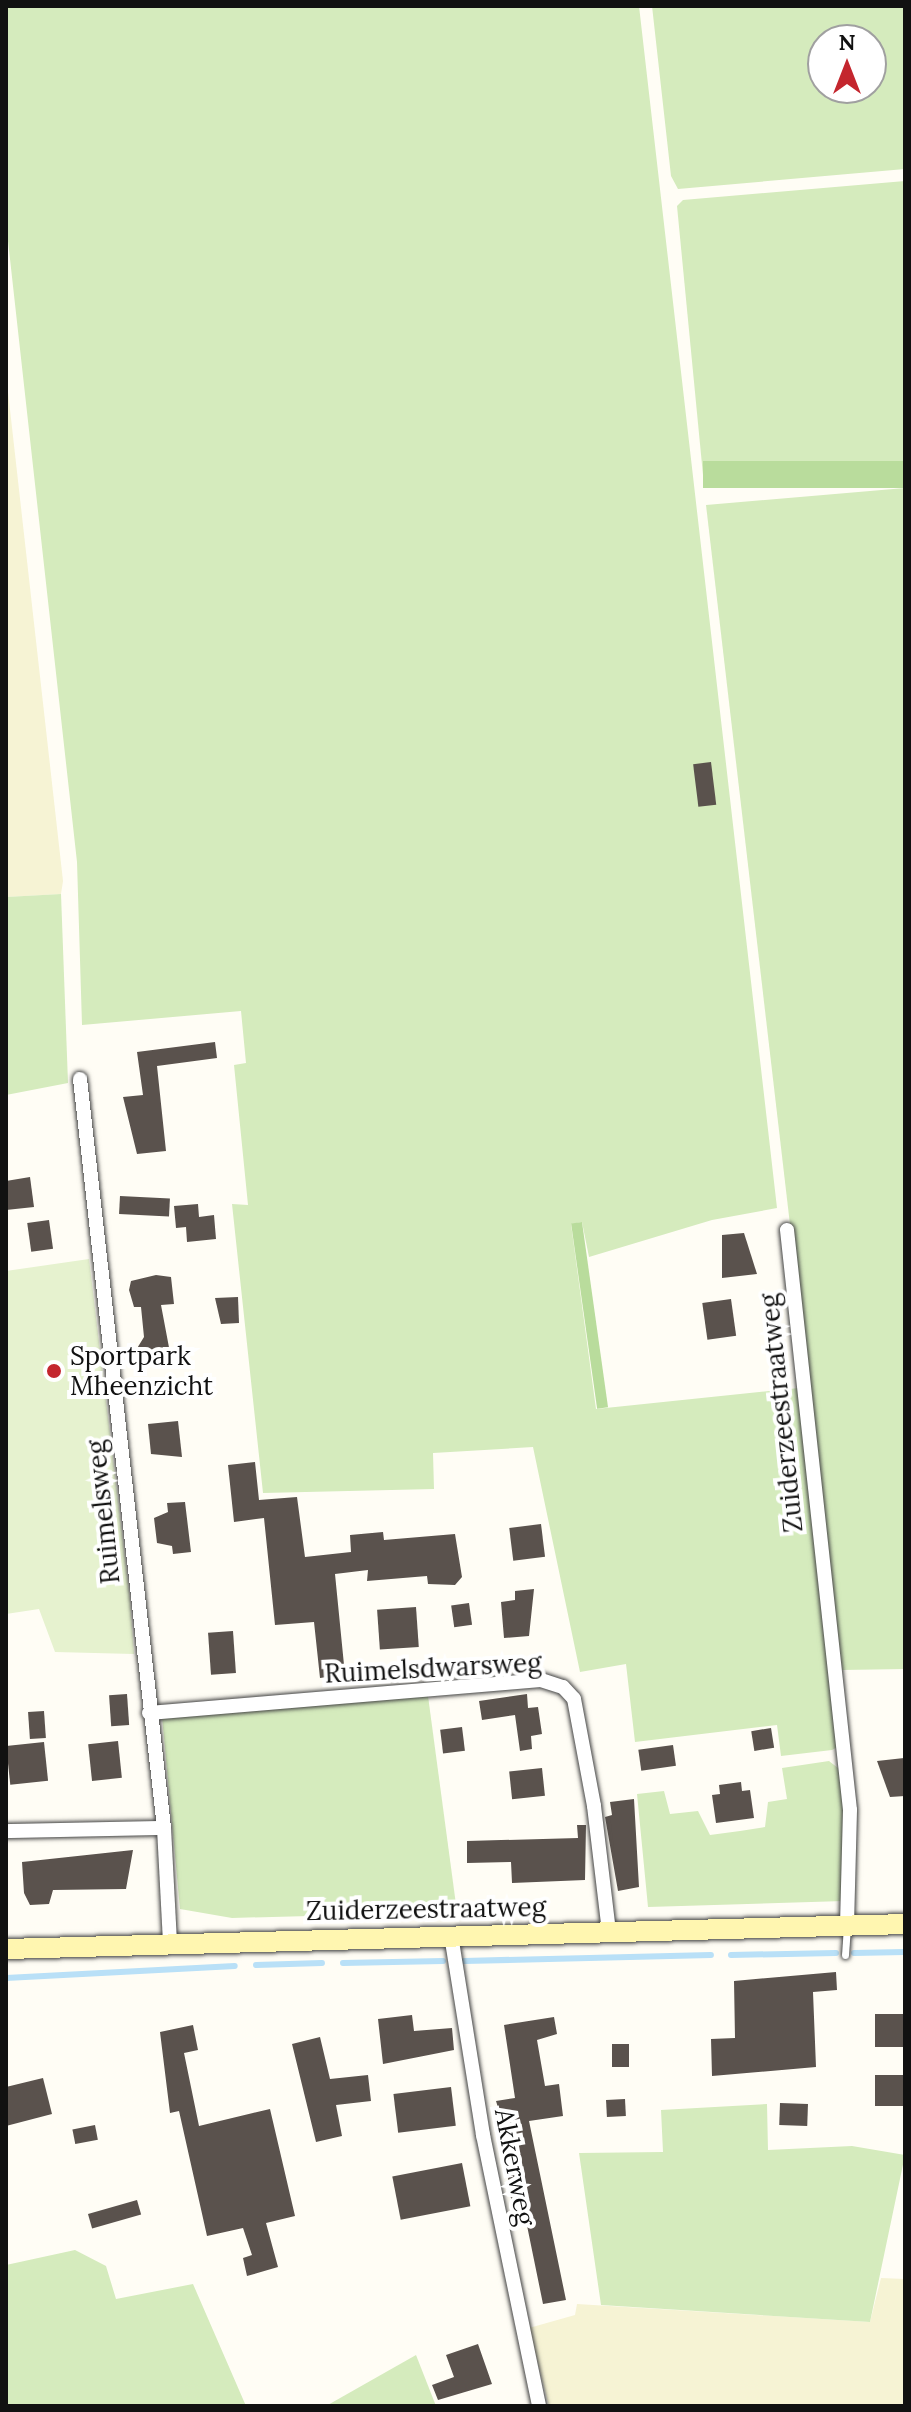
<!DOCTYPE html>
<style>
body{margin:0}
#map{position:relative;width:911px;height:2412px;overflow:hidden;background:#fffdf5;font-family:Lora,serif}
div>[style]{position:absolute}
[style*='--x']{left:calc(var(--x)*1px);top:calc(var(--y)*1px);width:calc(var(--w)*1px);rotate:calc(var(--a)*1deg)}
.farmland>*{inset:0;background:#f6f3d4}
.green>*{inset:0;background:#d5ebbd}
.forest>*{inset:0;background:#b9dc9c;transform-origin:0 0}
.pitch>*{inset:0;background:#e6f2cf}
.stream>*{height:6px;margin:-3px;padding:0 3px;transform-origin:3px;border-radius:3px;background:#b9e0f7}
.building>*{inset:0;background:#5a524d;transform-origin:0 0}
.roads{filter:drop-shadow(0 0 2px #444) drop-shadow(0 0 2px #444)}
.lane>*{height:7px;margin:-3.5px;padding:0 3.5px;transform-origin:3.5px;border-radius:3.5px;background:#fff}
.street>*{height:14px;margin:-7px;padding:0 7px;transform-origin:7px;border-radius:7px;background:#fff}
.secondary>*{height:20px;margin:-10px;padding:0 10px;transform-origin:10px;border-radius:10px;background:#fff6b0}
.dots>*{width:22px;height:22px;translate:-50% -50%;box-sizing:border-box;border:4px solid #fff;border-radius:50%}
span{translate:-50% -50%;white-space:nowrap;text-align:center;line-height:1.15;-webkit-text-stroke:8px #fff;paint-order:stroke}
.poi-label{font-size:26px;color:#111}
.left{translate:0 -50%;text-align:left}
.street-label{font-size:26px;color:#111}
.frame{position:absolute;inset:0;border:8px solid #111;pointer-events:none}
.north{position:absolute;left:807px;top:24px;width:80px;height:80px;box-sizing:border-box;background:#fff;border:2px solid #a0a0a0;border-radius:50%;rotate:0deg;font-size:22px;font-weight:700;line-height:32px;text-align:center;color:#111}
.north::after{content:'';display:block;margin:auto;width:28px;height:36px;background:#c4262e;clip-path:polygon(50% 0,100% 100%,50% 72%,0 100%)}
</style>
<div id="map">
<div class="farmland">
<div style="clip-path:polygon(6px 374px,63px 881px,61px 894px,6px 897px)"></div>
<div style="clip-path:polygon(881px 2278px,905px 2279px,905px 2406px,549px 2406px,529px 2328px,575px 2315px,577px 2304px,870px 2322px)"></div>
</div>
<div class="green">
<div style="clip-path:polygon(6px 6px,639px 6px,777px 1208px,712px 1220px,589px 1257px,582px 1222px,571px 1224px,596px 1409px,799px 1388px,839px 1746px,832px 1750px,781px 1756px,777px 1725px,635px 1742px,626px 1664px,580px 1672px,533px 1447px,433px 1453px,434px 1489px,263px 1493px,232px 1204px,248px 1205px,234px 1065px,246px 1063px,241px 1011px,82px 1025px,77px 862px,6px 223px)"></div>
<div style="clip-path:polygon(evenodd,652px 6px,905px 6px,905px 169px,678px 189px,671px 176px,652px 6px,823px 40px,871px 40px,871px 88px,823px 88px,823px 40px)"></div>
<div style="clip-path:polygon(905px 181px,905px 461px,703px 475px,677px 206px,683px 200px)"></div>
<div style="clip-path:polygon(905px 488px,905px 1669px,842px 1670px,706px 505px)"></div>
<div style="clip-path:polygon(61px 894px,68px 1083px,6px 1095px,6px 897px)"></div>
<div style="clip-path:polygon(428px 1696px,457px 1912px,232px 1918px,180px 1909px,162px 1717px)"></div>
<div style="clip-path:polygon(829px 1761px,843px 1772px,844px 1901px,648px 1907px,637px 1794px,664px 1791px,670px 1814px,698px 1811px,710px 1835px,740px 1831px,765px 1827px,768px 1802px,787px 1799px,782px 1768px)"></div>
<div style="clip-path:polygon(767px 2104px,768px 2150px,852px 2146px,905px 2155px,870px 2322px,601px 2305px,579px 2153px,663px 2152px,661px 2110px)"></div>
<div style="clip-path:polygon(75px 2250px,106px 2266px,116px 2299px,193px 2284px,246px 2406px,6px 2406px,6px 2265px)"></div>
<div style="clip-path:polygon(416px 2355px,436px 2406px,326px 2406px)"></div>
</div>
<div class="forest">
<div style="left:905px;top:461px;width:27px;height:202px;rotate:90deg"></div>
<div style="left:582px;top:1222px;width:187px;height:11px;rotate:82deg"></div>
</div>
<div class="pitch">
<div style="clip-path:polygon(89px 1259px,130px 1600px,134px 1654px,55px 1652px,39px 1609px,6px 1614px,6px 1271px)"></div>
</div>
<div class="stream">
<div style="--x:854;--y:1953;--w:51;--a:-1.1"></div>
<div style="--x:731;--y:1955;--w:105;--a:-1.1"></div>
<div style="--x:464;--y:1961;--w:247;--a:-1.4"></div>
<div style="--x:343;--y:1963;--w:100;--a:-1.1"></div>
<div style="--x:256;--y:1965;--w:66;--a:-1.7"></div>
<div style="--x:6;--y:1978;--w:229;--a:-3"></div>
</div>
<div class="building">
<div style="left:711px;top:762px;width:43px;height:18px;rotate:83deg"></div>
<div style="clip-path:polygon(215px 1042px,217px 1058px,157px 1066px,166px 1151px,137px 1154px,123px 1097px,143px 1095px,137px 1052px)"></div>
<div style="clip-path:polygon(30px 1177px,34px 1207px,6px 1210px,6px 1181px)"></div>
<div style="left:120px;top:1196px;width:50px;height:18px;rotate:3deg"></div>
<div style="clip-path:polygon(198px 1204px,199px 1217px,214px 1215px,216px 1239px,187px 1242px,186px 1227px,176px 1228px,174px 1206px)"></div>
<div style="left:49px;top:1220px;width:29px;height:22px;rotate:82deg"></div>
<div style="clip-path:polygon(744px 1233px,757px 1274px,722px 1278px,722px 1235px)"></div>
<div style="clip-path:polygon(156px 1275px,171px 1277px,174px 1304px,161px 1305px,171px 1358px,143px 1361px,136px 1350px,144px 1337px,141px 1307px,134px 1307px,129px 1290px,131px 1281px)"></div>
<div style="clip-path:polygon(238px 1297px,239px 1323px,221px 1324px,215px 1298px)"></div>
<div style="left:731px;top:1299px;width:37px;height:29px;rotate:82deg"></div>
<div style="clip-path:polygon(178px 1421px,182px 1457px,151px 1454px,148px 1424px)"></div>
<div style="clip-path:polygon(255px 1462px,259px 1500px,297px 1497px,305px 1557px,351px 1552px,350px 1535px,383px 1532px,384px 1540px,455px 1534px,462px 1577px,455px 1585px,428px 1584px,427px 1576px,367px 1581px,368px 1570px,335px 1574px,345px 1675px,320px 1678px,314px 1622px,275px 1625px,264px 1518px,234px 1522px,228px 1465px)"></div>
<div style="clip-path:polygon(185px 1502px,191px 1552px,173px 1554px,172px 1546px,157px 1543px,154px 1518px,168px 1512px,167px 1503px)"></div>
<div style="left:541px;top:1524px;width:33px;height:32px;rotate:83deg"></div>
<div style="clip-path:polygon(534px 1589px,529px 1636px,504px 1638px,501px 1602px,515px 1600px,515px 1591px)"></div>
<div style="left:469px;top:1603px;width:22px;height:18px;rotate:82deg"></div>
<div style="left:416px;top:1607px;width:40px;height:39px;rotate:86deg"></div>
<div style="left:233px;top:1631px;width:42px;height:25px;rotate:86deg"></div>
<div style="left:127px;top:1694px;width:31px;height:18px;rotate:86deg"></div>
<div style="clip-path:polygon(527px 1694px,528px 1708px,538px 1707px,542px 1734px,531px 1736px,532px 1749px,520px 1751px,515px 1715px,482px 1720px,479px 1701px)"></div>
<div style="left:44px;top:1711px;width:27px;height:16px;rotate:86deg"></div>
<div style="left:462px;top:1727px;width:24px;height:22px;rotate:83deg"></div>
<div style="left:771px;top:1728px;width:20px;height:20px;rotate:81deg"></div>
<div style="left:118px;top:1741px;width:37px;height:30px;rotate:84deg"></div>
<div style="left:44px;top:1742px;width:39px;height:38px;rotate:84deg"></div>
<div style="left:673px;top:1745px;width:21px;height:35px;rotate:82deg"></div>
<div style="clip-path:polygon(904px 1758px,905px 1796px,890px 1797px,877px 1761px)"></div>
<div style="left:542px;top:1768px;width:28px;height:33px;rotate:84deg"></div>
<div style="clip-path:polygon(741px 1782px,742px 1791px,750px 1790px,754px 1818px,716px 1823px,712px 1795px,720px 1794px,719px 1785px)"></div>
<div style="clip-path:polygon(634px 1799px,639px 1887px,618px 1891px,605px 1817px,612px 1815px,610px 1802px)"></div>
<div style="clip-path:polygon(577px 1825px,586px 1825px,585px 1880px,512px 1883px,511px 1862px,467px 1863px,467px 1841px,578px 1838px)"></div>
<div style="clip-path:polygon(133px 1850px,126px 1889px,53px 1890px,49px 1904px,30px 1905px,24px 1893px,22px 1862px)"></div>
<div style="clip-path:polygon(836px 1972px,837px 1990px,813px 1992px,816px 2067px,712px 2076px,711px 2039px,735px 2038px,734px 1981px)"></div>
<div style="left:875px;top:2014px;width:30px;height:33px"></div>
<div style="clip-path:polygon(412px 2015px,414px 2031px,452px 2028px,454px 2050px,383px 2064px,378px 2019px)"></div>
<div style="clip-path:polygon(554px 2017px,557px 2034px,537px 2040px,545px 2086px,559px 2084px,563px 2116px,529px 2121px,566px 2300px,543px 2304px,523px 2206px,513px 2207px,510px 2194px,508px 2178px,517px 2170px,496px 2101px,515px 2098px,504px 2025px)"></div>
<div style="clip-path:polygon(193px 2025px,198px 2050px,184px 2053px,199px 2126px,270px 2109px,295px 2216px,266px 2223px,278px 2267px,247px 2276px,243px 2258px,252px 2255px,243px 2228px,207px 2236px,179px 2111px,170px 2113px,160px 2032px)"></div>
<div style="clip-path:polygon(320px 2037px,330px 2079px,368px 2075px,371px 2101px,336px 2105px,342px 2136px,316px 2142px,292px 2044px)"></div>
<div style="left:629px;top:2044px;width:23px;height:17px;rotate:90deg"></div>
<div style="left:905px;top:2075px;width:31px;height:30px;rotate:90deg"></div>
<div style="clip-path:polygon(43px 2078px,52px 2114px,6px 2126px,6px 2087px)"></div>
<div style="left:451px;top:2087px;width:39px;height:58px;rotate:83deg"></div>
<div style="left:625px;top:2099px;width:17px;height:19px;rotate:87deg"></div>
<div style="left:780px;top:2103px;width:28px;height:22px;rotate:2deg"></div>
<div style="left:95px;top:2125px;width:15px;height:23px;rotate:79deg"></div>
<div style="left:462px;top:2163px;width:44px;height:71px;rotate:79deg"></div>
<div style="left:137px;top:2200px;width:15px;height:51px;rotate:74deg"></div>
<div style="clip-path:polygon(478px 2344px,492px 2384px,438px 2400px,432px 2385px,454px 2377px,446px 2355px)"></div>
</div>
<div class="roads">
<div class="lane">
<div style="--x:845;--y:1955;--w:26;--a:-86"></div>
</div>
<div class="street">
<div style="--x:80;--y:1079;--w:754;--a:83.6"></div>
<div style="--x:164;--y:1828;--w:113;--a:87"></div>
<div style="--x:787;--y:1230;--w:583;--a:83.8"></div>
<div style="--x:850;--y:1810;--w:115;--a:91.5"></div>
<div style="--x:149;--y:1713;--w:393;--a:-4.8"></div>
<div style="--x:541;--y:1680;--w:23;--a:18"></div>
<div style="--x:563;--y:1687;--w:16;--a:47"></div>
<div style="--x:574;--y:1699;--w:109;--a:79.4"></div>
<div style="--x:594;--y:1806;--w:127;--a:83.2"></div>
<div style="--x:6;--y:1831;--w:158;--a:-1.1"></div>
<div style="--x:451;--y:1935;--w:203;--a:80.9"></div>
<div style="--x:483;--y:2135;--w:277;--a:78.3"></div>
</div>
<div class="secondary">
<div style="--x:6;--y:1949;--w:899;--a:-1.59"></div>
</div>
</div>
<div class="dots">
<div style="left:54px;top:1371px;background:#c4262e"></div>
</div>
<div class="poi-label">
<span class="left" style="left:70px;top:1371px">Sportpark<br>Mheenzicht</span>
</div>
<div class="street-label">
<span style="left:781px;top:1413px;rotate:-96deg">Zuiderzeestraatweg</span>
<span style="left:103px;top:1512px;rotate:-96deg">Ruimelsweg</span>
<span style="left:433px;top:1668px;rotate:-3deg">Ruimelsdwarsweg</span>
<span style="left:426px;top:1909px;rotate:-1deg">Zuiderzeestraatweg</span>
<span style="left:515px;top:2167px;rotate:79deg">Akkerweg</span>
</div>
<div class="frame"></div>
<div class="north">N</div>
</div>
